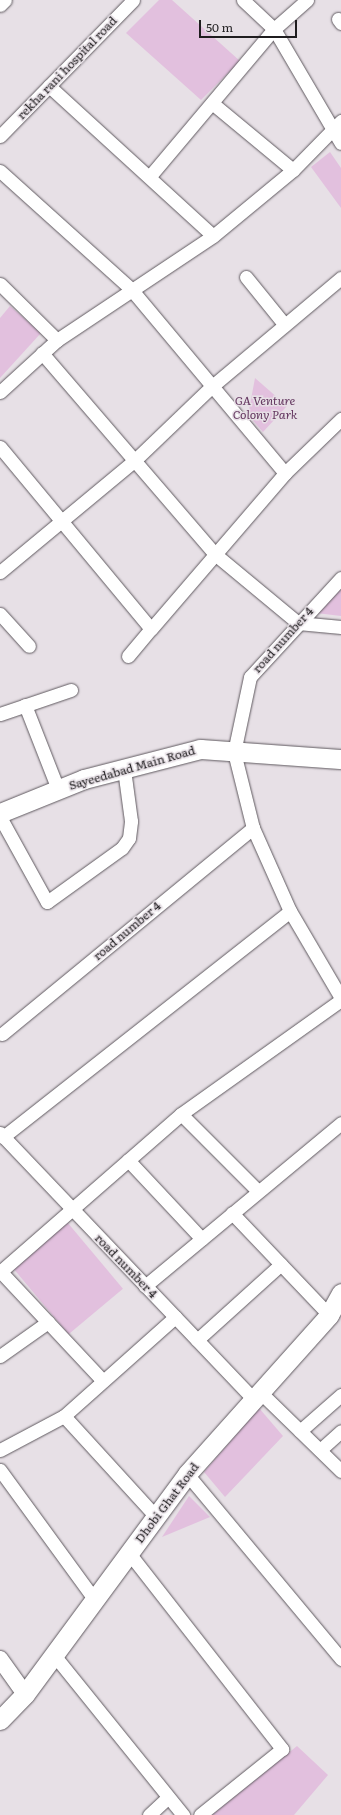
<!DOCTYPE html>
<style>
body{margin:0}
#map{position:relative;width:341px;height:1815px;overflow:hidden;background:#e7e0e6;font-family:Literata,serif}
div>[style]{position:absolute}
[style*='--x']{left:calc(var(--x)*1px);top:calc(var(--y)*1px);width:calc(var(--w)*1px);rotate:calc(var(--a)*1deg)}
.green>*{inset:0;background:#e2c0de;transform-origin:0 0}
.roads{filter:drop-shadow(0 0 1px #5f595f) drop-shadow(0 0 1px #5f595f)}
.minor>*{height:13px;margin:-6.5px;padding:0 6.5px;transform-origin:6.5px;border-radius:6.5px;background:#fff}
.tertiary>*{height:16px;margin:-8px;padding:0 8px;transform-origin:8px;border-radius:8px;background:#fff}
.secondary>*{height:19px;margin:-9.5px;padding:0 9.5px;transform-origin:9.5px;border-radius:9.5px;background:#fff}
span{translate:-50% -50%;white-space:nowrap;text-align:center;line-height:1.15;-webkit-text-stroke:3px #e7e0e6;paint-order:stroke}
.street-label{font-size:12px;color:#1f1d1f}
.park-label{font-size:12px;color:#63365f;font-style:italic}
.scale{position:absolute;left:199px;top:20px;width:98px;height:18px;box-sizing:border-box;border:2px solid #1f1d1f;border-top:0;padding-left:5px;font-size:12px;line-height:14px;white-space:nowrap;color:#1f1d1f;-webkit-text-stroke:3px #e7e0e6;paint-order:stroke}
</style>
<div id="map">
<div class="green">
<div style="clip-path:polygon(159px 0,172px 0,240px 61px,201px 100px,126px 33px)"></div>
<div style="clip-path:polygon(330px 152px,341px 168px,341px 208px,311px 167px)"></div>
<div style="clip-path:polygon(10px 306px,41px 333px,0 378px,0 318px)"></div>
<div style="clip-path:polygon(255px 378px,287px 406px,263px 432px,248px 415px)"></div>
<div style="clip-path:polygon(341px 587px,341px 616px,316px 613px)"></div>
<div style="left:67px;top:1222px;width:87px;height:71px;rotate:50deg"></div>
<div style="clip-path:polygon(259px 1408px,283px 1436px,225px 1497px,204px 1472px)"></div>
<div style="clip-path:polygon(189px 1496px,210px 1517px,162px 1537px)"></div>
<div style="clip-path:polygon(297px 1746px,328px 1775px,294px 1815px,212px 1815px)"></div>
</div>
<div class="roads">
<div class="minor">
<div style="--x:243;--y:0;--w:42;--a:43.1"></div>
<div style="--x:274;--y:29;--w:132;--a:59.6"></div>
<div style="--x:0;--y:5;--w:7;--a:-45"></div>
<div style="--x:338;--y:19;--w:5;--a:53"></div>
<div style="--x:49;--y:86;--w:222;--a:42.4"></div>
<div style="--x:212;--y:103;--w:105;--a:39.6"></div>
<div style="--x:0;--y:136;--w:190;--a:-45.6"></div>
<div style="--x:0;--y:171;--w:176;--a:42"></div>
<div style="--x:131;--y:289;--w:240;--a:50.1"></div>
<div style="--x:150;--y:176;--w:192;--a:-49.9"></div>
<div style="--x:274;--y:29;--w:44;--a:-41.3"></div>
<div style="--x:246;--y:277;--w:60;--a:51"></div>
<div style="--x:0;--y:284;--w:80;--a:44.5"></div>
<div style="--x:42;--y:353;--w:267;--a:49.3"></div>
<div style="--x:216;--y:555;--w:107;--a:39.7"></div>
<div style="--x:298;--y:623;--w:43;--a:5.3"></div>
<div style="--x:0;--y:392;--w:77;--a:-42.4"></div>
<div style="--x:57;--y:340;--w:187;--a:-33.7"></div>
<div style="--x:213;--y:236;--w:104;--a:-39.5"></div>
<div style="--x:293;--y:170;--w:69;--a:-45.6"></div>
<div style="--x:0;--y:447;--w:236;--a:50.3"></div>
<div style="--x:151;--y:629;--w:206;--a:-49.3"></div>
<div style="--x:285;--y:473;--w:78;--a:-44"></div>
<div style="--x:0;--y:572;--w:177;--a:-39.7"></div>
<div style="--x:136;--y:459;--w:104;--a:-43.8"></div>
<div style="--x:211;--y:387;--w:170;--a:-40"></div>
<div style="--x:341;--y:578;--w:134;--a:132.6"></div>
<div style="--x:250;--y:677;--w:77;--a:102"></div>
<div style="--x:234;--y:752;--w:78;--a:76"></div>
<div style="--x:253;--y:828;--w:91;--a:66"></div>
<div style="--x:290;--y:911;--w:101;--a:59.6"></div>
<div style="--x:0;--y:614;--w:43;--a:47.8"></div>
<div style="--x:128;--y:656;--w:35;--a:-50"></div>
<div style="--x:25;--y:705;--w:90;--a:68.6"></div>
<div style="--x:0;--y:714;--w:75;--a:-18.7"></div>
<div style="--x:0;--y:817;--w:97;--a:61.1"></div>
<div style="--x:47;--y:902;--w:92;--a:-35.8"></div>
<div style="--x:122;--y:848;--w:12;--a:-55"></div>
<div style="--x:129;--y:838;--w:17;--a:-83"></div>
<div style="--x:131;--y:821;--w:52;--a:-97.7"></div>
<div style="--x:2;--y:1034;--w:325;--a:-39.4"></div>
<div style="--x:181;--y:1114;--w:109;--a:45"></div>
<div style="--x:0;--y:1133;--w:366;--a:46.4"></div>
<div style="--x:3;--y:1137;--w:365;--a:-38.2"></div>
<div style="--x:128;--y:1160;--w:108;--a:46.9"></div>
<div style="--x:232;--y:1213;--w:141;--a:46.4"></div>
<div style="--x:0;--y:1272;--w:240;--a:-41.1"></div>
<div style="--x:181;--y:1114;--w:196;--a:-35.5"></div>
<div style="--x:1;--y:1272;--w:149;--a:46.9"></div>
<div style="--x:145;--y:1286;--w:255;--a:-39.7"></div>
<div style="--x:197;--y:1340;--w:113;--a:-42.1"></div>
<div style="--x:0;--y:1356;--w:59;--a:-35.3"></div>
<div style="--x:260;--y:1392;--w:113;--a:44.3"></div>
<div style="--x:64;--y:1416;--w:138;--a:47.6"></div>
<div style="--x:300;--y:1431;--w:55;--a:-41.3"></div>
<div style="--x:0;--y:1450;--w:72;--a:-28"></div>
<div style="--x:64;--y:1416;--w:149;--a:-41.7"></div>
<div style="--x:320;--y:1450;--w:28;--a:-42"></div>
<div style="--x:0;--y:1470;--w:160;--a:53.9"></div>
<div style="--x:187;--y:1474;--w:241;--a:50.2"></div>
<div style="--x:129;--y:1553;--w:249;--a:52"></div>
<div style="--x:282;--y:1749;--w:105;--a:141.2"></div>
<div style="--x:54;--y:1655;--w:206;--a:51.1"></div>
<div style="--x:149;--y:1815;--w:26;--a:-43"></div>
</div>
<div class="tertiary">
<div style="--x:0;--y:1659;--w:43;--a:54.5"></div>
</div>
<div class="secondary">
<div style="--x:0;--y:813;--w:91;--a:-22"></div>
<div style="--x:84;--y:779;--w:120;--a:-14.5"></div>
<div style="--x:200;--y:749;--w:141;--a:4.1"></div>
<div style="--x:0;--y:1720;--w:36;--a:-46"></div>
<div style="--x:25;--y:1694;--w:273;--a:-53.6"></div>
<div style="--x:187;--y:1474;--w:213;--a:-48.2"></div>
<div style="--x:329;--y:1315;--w:25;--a:-61"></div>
</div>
</div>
<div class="street-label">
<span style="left:67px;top:68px;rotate:-46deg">rekha rani hospital road</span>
<span style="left:283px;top:640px;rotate:-48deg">road number 4</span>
<span style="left:132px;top:768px;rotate:-16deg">Sayeedabad Main Road</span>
<span style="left:127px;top:931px;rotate:-40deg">road number 4</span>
<span style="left:126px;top:1266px;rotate:46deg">road number 4</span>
<span style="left:167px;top:1503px;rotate:-53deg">Dhobi Ghat Road</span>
</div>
<div class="park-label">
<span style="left:265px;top:408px">GA Venture<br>Colony Park</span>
</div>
<div class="scale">50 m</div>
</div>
